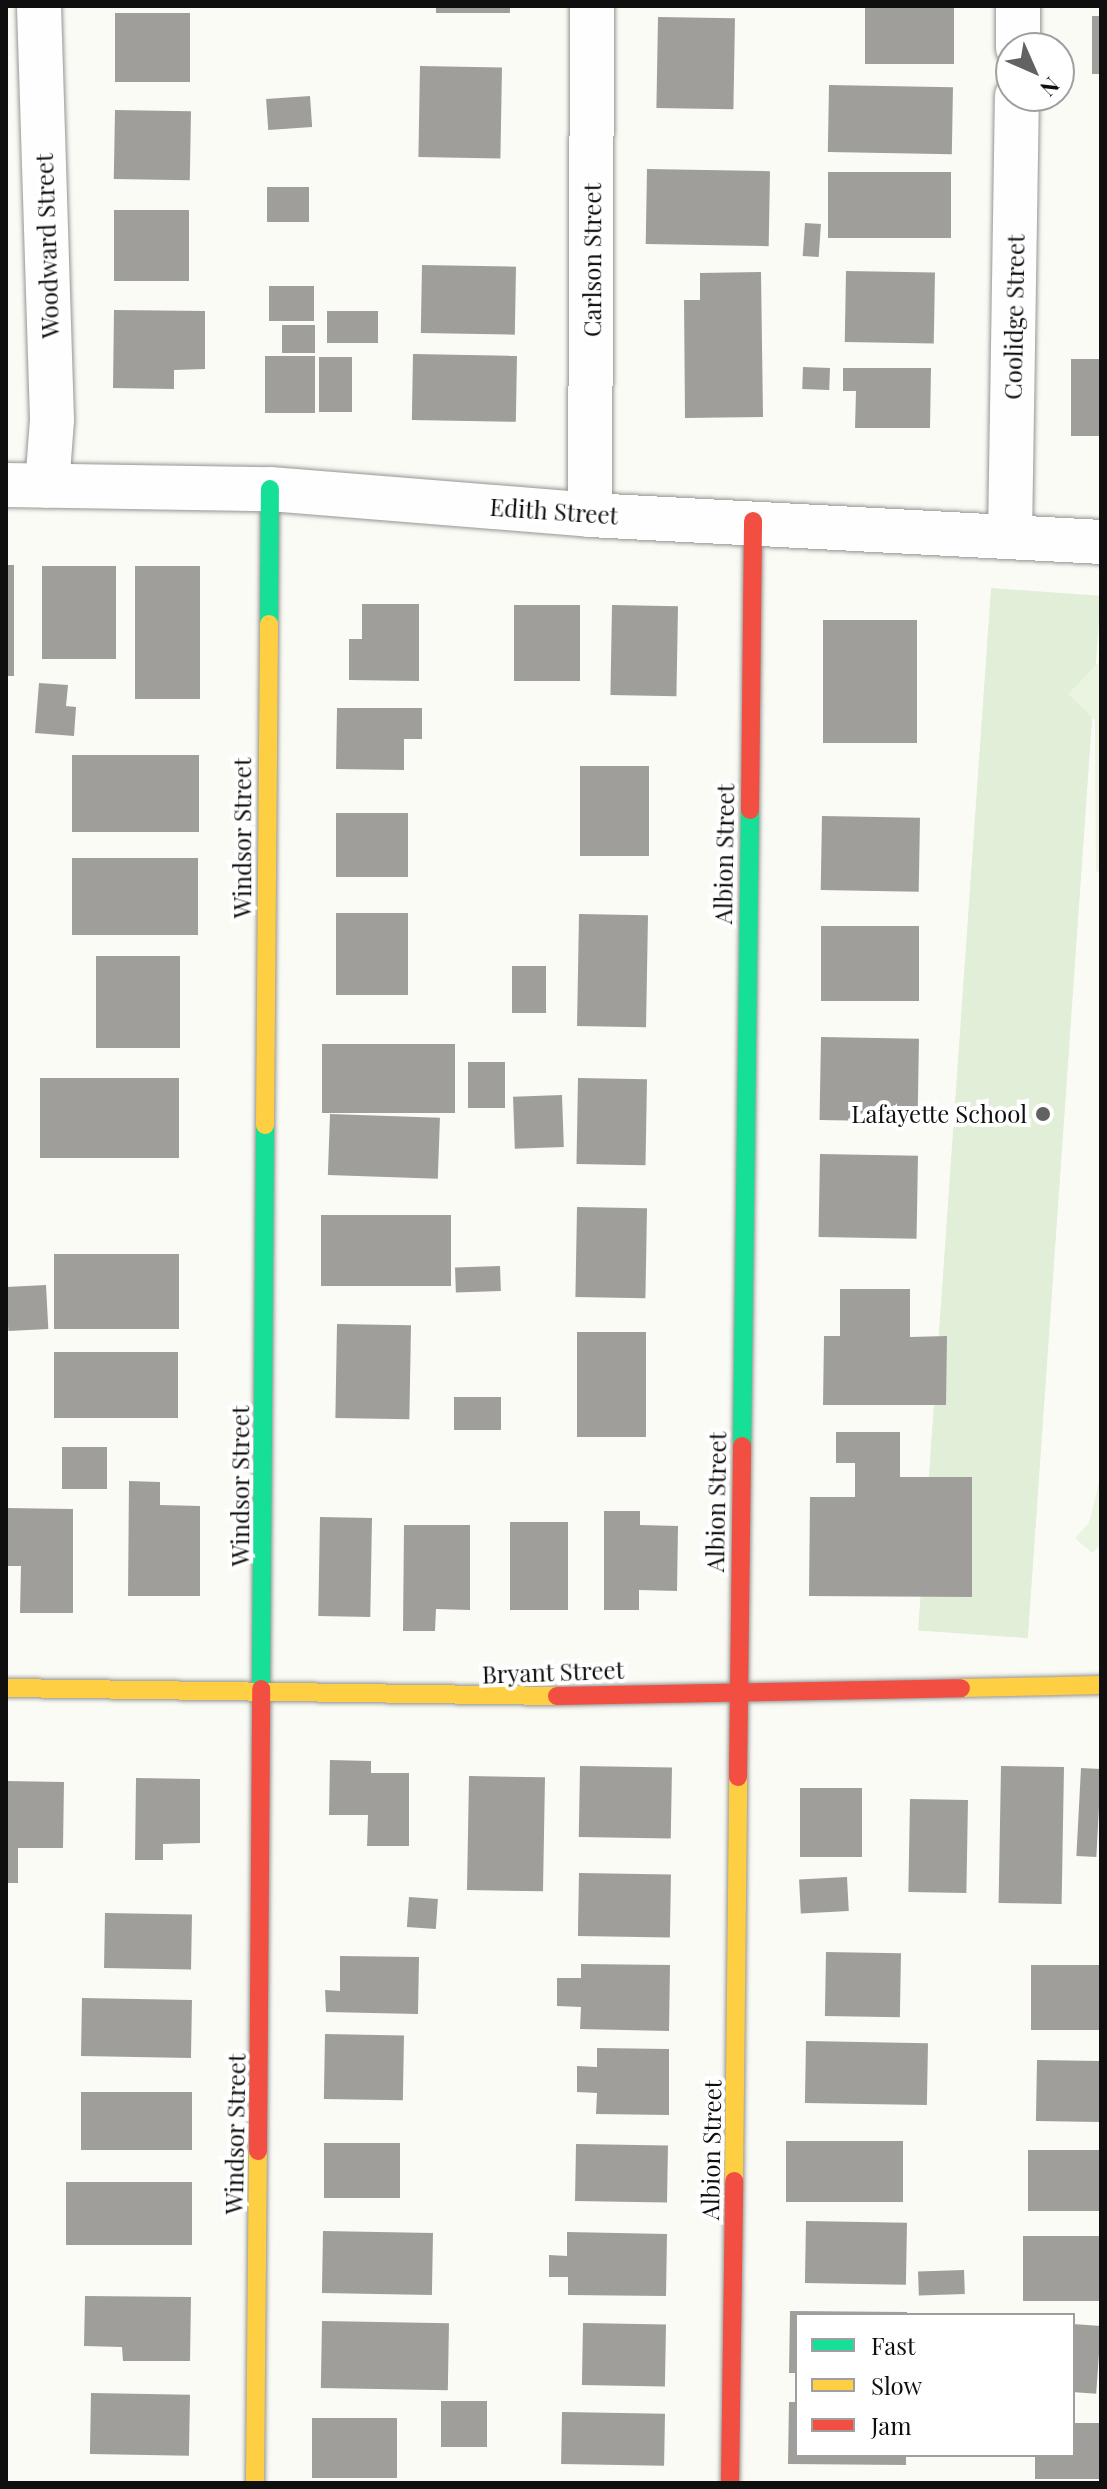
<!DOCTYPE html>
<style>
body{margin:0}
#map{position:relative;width:1107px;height:2489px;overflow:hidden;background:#fbfbf6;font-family:"Playfair Display",serif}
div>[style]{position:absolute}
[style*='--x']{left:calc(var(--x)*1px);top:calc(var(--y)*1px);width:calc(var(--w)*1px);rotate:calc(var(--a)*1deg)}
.green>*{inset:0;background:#e1efd8;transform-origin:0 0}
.pitch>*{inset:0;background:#ebf3e1}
.building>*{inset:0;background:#9f9e9b;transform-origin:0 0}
.roads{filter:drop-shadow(0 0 2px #959593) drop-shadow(0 0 2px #959593)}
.street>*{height:44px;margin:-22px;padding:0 22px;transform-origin:22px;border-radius:22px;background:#fefefe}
.fast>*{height:18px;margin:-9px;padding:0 9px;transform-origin:9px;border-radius:9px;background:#16e098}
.slow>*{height:18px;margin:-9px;padding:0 9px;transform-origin:9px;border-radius:9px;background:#ffcf43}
.jam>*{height:18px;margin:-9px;padding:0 9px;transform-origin:9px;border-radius:9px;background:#f24e42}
.dots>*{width:22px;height:22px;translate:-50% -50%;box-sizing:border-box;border:4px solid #fff;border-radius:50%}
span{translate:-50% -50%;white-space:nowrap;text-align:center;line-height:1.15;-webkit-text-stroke:8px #fff;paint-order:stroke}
.street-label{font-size:24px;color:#0f0f0f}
.poi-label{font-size:24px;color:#0f0f0f}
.right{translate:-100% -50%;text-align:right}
.frame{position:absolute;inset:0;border:8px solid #0f0f0f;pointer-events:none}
.legend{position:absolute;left:795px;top:2313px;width:280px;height:144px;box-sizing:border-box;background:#fff;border:2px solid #9f9f9f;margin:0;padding:10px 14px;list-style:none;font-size:24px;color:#0f0f0f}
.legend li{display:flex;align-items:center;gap:16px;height:40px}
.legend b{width:40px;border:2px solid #9f9f9f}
.north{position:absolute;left:995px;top:32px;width:80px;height:80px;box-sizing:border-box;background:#fff;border:2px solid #9f9f9f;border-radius:50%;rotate:135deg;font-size:22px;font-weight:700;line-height:32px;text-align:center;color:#0f0f0f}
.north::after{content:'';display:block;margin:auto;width:28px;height:36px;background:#626260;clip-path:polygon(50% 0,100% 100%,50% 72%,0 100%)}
</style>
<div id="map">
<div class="green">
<div style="left:991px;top:588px;width:110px;height:1045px;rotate:4deg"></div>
</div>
<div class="pitch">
<div style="clip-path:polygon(1101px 660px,1101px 873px,1096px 871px,1095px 720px,1068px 694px)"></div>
<div style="clip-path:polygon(1101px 1474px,1101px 1544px,1092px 1553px,1075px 1538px,1089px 1523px)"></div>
</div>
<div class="building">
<div style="left:436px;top:6px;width:74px;height:7px"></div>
<div style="left:865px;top:6px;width:89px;height:58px"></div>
<div style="left:115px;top:13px;width:75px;height:69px"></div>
<div style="left:1092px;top:16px;width:9px;height:58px"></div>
<div style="left:658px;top:17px;width:77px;height:91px;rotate:1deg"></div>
<div style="left:420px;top:66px;width:82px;height:91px;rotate:1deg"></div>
<div style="left:829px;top:85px;width:124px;height:67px;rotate:1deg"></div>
<div style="left:310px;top:96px;width:31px;height:44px;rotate:86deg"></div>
<div style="left:115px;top:110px;width:76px;height:69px;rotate:1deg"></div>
<div style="left:647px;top:169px;width:123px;height:75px;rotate:1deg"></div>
<div style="left:828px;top:172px;width:123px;height:66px"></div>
<div style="left:309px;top:187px;width:35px;height:42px;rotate:90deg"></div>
<div style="left:114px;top:210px;width:75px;height:71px"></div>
<div style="left:805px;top:223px;width:16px;height:33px;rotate:4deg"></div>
<div style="left:422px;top:265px;width:94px;height:68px;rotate:1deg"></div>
<div style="left:846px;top:271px;width:89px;height:71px;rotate:1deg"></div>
<div style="clip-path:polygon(761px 272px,763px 417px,685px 418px,684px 300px,700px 300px,700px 273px)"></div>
<div style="left:314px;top:286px;width:35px;height:45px;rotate:90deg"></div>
<div style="clip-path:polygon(114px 310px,205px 311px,205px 369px,174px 370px,174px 389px,113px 388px)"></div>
<div style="left:378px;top:311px;width:32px;height:51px;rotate:90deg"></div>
<div style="left:282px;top:325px;width:33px;height:28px"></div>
<div style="left:413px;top:354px;width:104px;height:66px;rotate:1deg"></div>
<div style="left:265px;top:356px;width:50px;height:57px"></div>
<div style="left:319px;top:357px;width:33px;height:55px"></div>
<div style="left:1071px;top:359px;width:30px;height:77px"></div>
<div style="left:803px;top:367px;width:27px;height:22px;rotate:2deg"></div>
<div style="clip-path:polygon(843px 368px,931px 368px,930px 428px,855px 428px,856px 391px,843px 391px)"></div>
<div style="left:6px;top:565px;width:8px;height:111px"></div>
<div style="left:42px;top:566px;width:74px;height:93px"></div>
<div style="left:135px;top:566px;width:65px;height:133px"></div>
<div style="clip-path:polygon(362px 604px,419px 604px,419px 681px,349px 680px,349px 639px,362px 639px)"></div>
<div style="left:514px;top:605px;width:66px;height:76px"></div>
<div style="left:612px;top:605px;width:66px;height:90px;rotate:1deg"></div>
<div style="left:823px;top:620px;width:94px;height:123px"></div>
<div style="clip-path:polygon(39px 683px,68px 685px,66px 706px,76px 707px,74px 736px,35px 733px)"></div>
<div style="clip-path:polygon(337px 708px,422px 708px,422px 739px,404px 739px,404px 770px,336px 769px)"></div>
<div style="left:72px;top:755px;width:127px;height:77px"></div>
<div style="left:580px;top:766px;width:69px;height:90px"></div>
<div style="left:336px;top:813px;width:72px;height:64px"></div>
<div style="left:822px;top:816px;width:98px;height:74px;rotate:1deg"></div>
<div style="left:72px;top:858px;width:126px;height:77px"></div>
<div style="left:336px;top:913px;width:72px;height:82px"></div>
<div style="left:579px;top:914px;width:69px;height:112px;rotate:1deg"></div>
<div style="left:821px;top:926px;width:98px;height:75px"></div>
<div style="left:96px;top:956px;width:84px;height:92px"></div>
<div style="left:512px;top:966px;width:34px;height:47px"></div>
<div style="left:821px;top:1037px;width:98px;height:83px;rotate:1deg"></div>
<div style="left:322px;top:1044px;width:133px;height:69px"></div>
<div style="left:468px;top:1062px;width:37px;height:46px"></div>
<div style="left:40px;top:1078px;width:139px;height:80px"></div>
<div style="left:578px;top:1078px;width:69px;height:86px;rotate:1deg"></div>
<div style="left:562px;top:1095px;width:52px;height:49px;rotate:88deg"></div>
<div style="left:330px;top:1114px;width:110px;height:61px;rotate:2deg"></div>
<div style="left:820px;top:1154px;width:98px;height:83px;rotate:1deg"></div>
<div style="left:577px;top:1207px;width:70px;height:90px;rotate:1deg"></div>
<div style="left:321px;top:1215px;width:130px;height:71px"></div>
<div style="left:54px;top:1254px;width:125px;height:75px"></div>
<div style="left:500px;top:1266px;width:25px;height:45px;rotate:88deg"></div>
<div style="left:46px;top:1285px;width:44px;height:40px;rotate:87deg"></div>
<div style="clip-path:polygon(840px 1289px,910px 1289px,910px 1337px,947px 1336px,946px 1405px,823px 1405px,824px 1336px,840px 1336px)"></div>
<div style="left:337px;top:1324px;width:74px;height:94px;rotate:1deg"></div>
<div style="left:577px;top:1332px;width:69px;height:105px"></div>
<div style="left:54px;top:1352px;width:124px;height:66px"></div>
<div style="left:501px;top:1397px;width:33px;height:47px;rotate:90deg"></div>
<div style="clip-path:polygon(836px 1432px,900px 1432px,900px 1477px,972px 1477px,972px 1597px,809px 1596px,810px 1497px,855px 1497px,855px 1463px,836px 1463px)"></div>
<div style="left:62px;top:1447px;width:45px;height:42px"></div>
<div style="clip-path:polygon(129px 1481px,160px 1482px,160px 1505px,200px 1506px,200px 1596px,128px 1596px)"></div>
<div style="clip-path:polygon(6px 1508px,73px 1509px,73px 1613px,20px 1613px,21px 1566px,6px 1566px)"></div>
<div style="clip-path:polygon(604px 1511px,640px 1511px,640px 1525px,678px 1526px,677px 1591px,639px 1590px,639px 1610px,604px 1610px)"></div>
<div style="left:320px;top:1517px;width:52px;height:99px;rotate:1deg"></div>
<div style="left:510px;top:1522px;width:58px;height:88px"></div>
<div style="clip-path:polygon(404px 1525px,470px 1525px,470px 1610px,436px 1609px,435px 1631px,403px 1631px)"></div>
<div style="clip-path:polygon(330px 1760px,371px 1761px,371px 1773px,409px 1773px,409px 1846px,367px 1846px,368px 1815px,329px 1815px)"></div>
<div style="left:580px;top:1766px;width:92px;height:71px;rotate:1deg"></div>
<div style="left:1001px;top:1766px;width:63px;height:137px;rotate:1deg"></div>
<div style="left:1081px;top:1768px;width:20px;height:88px;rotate:3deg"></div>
<div style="left:469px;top:1776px;width:76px;height:114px;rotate:1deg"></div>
<div style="clip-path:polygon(136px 1778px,200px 1779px,200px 1843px,163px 1844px,163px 1860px,135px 1860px)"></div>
<div style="clip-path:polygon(6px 1781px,64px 1782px,63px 1848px,18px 1848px,18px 1883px,6px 1883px)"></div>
<div style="left:800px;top:1788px;width:62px;height:69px"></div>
<div style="left:910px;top:1799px;width:58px;height:93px;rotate:1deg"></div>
<div style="left:579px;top:1873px;width:92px;height:63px;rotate:1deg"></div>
<div style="left:847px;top:1877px;width:34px;height:48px;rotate:87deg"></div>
<div style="left:409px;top:1897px;width:29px;height:30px;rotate:4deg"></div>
<div style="left:105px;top:1913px;width:87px;height:55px;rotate:1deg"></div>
<div style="left:826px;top:1952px;width:75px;height:64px;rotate:1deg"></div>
<div style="clip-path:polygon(340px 1956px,419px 1957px,418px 2014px,326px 2012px,325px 1990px,340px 1991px)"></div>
<div style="clip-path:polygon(581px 1964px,670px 1965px,669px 2031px,580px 2029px,581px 2007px,557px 2006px,557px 1978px,581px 1978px)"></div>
<div style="left:1031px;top:1965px;width:70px;height:65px"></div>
<div style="left:82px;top:1998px;width:110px;height:58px;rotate:1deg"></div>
<div style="left:325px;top:2034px;width:79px;height:65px;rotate:1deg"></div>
<div style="left:806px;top:2041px;width:122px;height:62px;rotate:1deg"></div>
<div style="clip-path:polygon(597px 2048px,669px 2049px,669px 2115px,596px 2114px,597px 2093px,577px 2092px,577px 2066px,597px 2067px)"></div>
<div style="left:1037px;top:2060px;width:64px;height:61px;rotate:1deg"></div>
<div style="left:81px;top:2092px;width:111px;height:58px"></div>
<div style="left:786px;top:2141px;width:117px;height:61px"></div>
<div style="left:324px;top:2143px;width:76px;height:55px"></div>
<div style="left:576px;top:2144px;width:92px;height:57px;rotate:1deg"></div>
<div style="left:1028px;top:2150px;width:73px;height:61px"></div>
<div style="left:66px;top:2182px;width:126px;height:63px"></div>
<div style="left:806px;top:2221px;width:101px;height:62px;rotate:1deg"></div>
<div style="left:323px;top:2231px;width:110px;height:62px;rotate:1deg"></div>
<div style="clip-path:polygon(567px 2232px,667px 2234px,666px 2296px,568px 2295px,568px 2277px,549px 2277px,549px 2255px,567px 2256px)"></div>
<div style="left:1023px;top:2236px;width:78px;height:65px"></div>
<div style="left:964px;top:2270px;width:24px;height:46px;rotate:88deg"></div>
<div style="clip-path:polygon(85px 2296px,191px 2297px,190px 2361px,123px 2361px,122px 2347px,84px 2346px)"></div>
<div style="clip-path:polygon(790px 2311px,907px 2312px,907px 2315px,797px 2315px,797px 2373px,789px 2373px)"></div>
<div style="left:322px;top:2321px;width:127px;height:67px;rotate:1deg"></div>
<div style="left:583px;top:2323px;width:83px;height:62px;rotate:1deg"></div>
<div style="left:1073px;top:2324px;width:28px;height:68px;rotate:4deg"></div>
<div style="left:91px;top:2393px;width:99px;height:61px;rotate:1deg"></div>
<div style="left:441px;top:2401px;width:46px;height:46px"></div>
<div style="clip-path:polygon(789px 2402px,797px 2402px,797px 2455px,906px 2455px,906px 2465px,788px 2464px)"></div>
<div style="left:562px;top:2412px;width:103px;height:52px;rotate:1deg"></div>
<div style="left:312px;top:2418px;width:85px;height:60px"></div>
<div style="clip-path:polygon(1073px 2423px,1101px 2423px,1101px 2479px,1035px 2479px,1035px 2455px,1073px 2455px)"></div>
</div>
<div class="roads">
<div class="street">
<div style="--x:39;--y:6;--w:414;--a:88.2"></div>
<div style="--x:52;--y:420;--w:66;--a:94.3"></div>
<div style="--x:1018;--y:48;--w:42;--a:-90"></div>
<div style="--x:6;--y:485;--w:264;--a:0.9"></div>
<div style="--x:270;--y:489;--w:321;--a:4.6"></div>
<div style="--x:590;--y:515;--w:512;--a:3.02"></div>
<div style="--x:590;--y:515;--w:509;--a:-89.77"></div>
<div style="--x:1010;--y:537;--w:441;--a:-89.1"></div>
</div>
<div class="fast">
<div style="--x:269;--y:624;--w:135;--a:-89.6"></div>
<div style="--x:742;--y:1446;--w:636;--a:-89.28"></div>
<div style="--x:261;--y:1689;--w:564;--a:-89.59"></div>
</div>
<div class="slow">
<div style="--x:265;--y:1125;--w:501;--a:-89.54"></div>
<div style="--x:6;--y:1688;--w:551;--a:0.83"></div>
<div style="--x:961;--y:1688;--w:140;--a:-1.2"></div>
<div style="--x:734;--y:2181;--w:404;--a:-89.4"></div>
<div style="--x:255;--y:2483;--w:332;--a:-89.5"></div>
</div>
<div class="jam">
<div style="--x:750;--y:810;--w:289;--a:-89.4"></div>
<div style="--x:557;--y:1696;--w:404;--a:-1.1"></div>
<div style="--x:738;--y:1777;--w:331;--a:-89.3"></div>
<div style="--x:258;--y:2151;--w:462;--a:-89.6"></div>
<div style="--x:730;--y:2483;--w:302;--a:-89.2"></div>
</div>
</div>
<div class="dots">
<div style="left:1043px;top:1114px;background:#626260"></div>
</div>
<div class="street-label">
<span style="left:47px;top:246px;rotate:-92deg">Woodward Street</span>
<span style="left:592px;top:260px;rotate:-90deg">Carlson Street</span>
<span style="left:1014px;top:317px;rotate:-89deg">Coolidge Street</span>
<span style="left:554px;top:511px;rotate:4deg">Edith Street</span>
<span style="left:242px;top:838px;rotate:-90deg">Windsor Street</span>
<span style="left:724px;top:854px;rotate:-89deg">Albion Street</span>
<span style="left:240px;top:1486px;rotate:-90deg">Windsor Street</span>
<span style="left:716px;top:1502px;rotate:-89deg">Albion Street</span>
<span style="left:553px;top:1672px;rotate:-2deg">Bryant Street</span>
<span style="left:235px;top:2134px;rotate:-89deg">Windsor Street</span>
<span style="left:711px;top:2150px;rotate:-89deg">Albion Street</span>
</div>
<div class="poi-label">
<span class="right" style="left:1027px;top:1114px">Lafayette School</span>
</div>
<div class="frame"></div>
<ul class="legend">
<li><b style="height:10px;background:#16e098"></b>Fast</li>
<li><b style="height:10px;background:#ffcf43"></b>Slow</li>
<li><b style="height:10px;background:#f24e42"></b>Jam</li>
</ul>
<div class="north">N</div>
</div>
